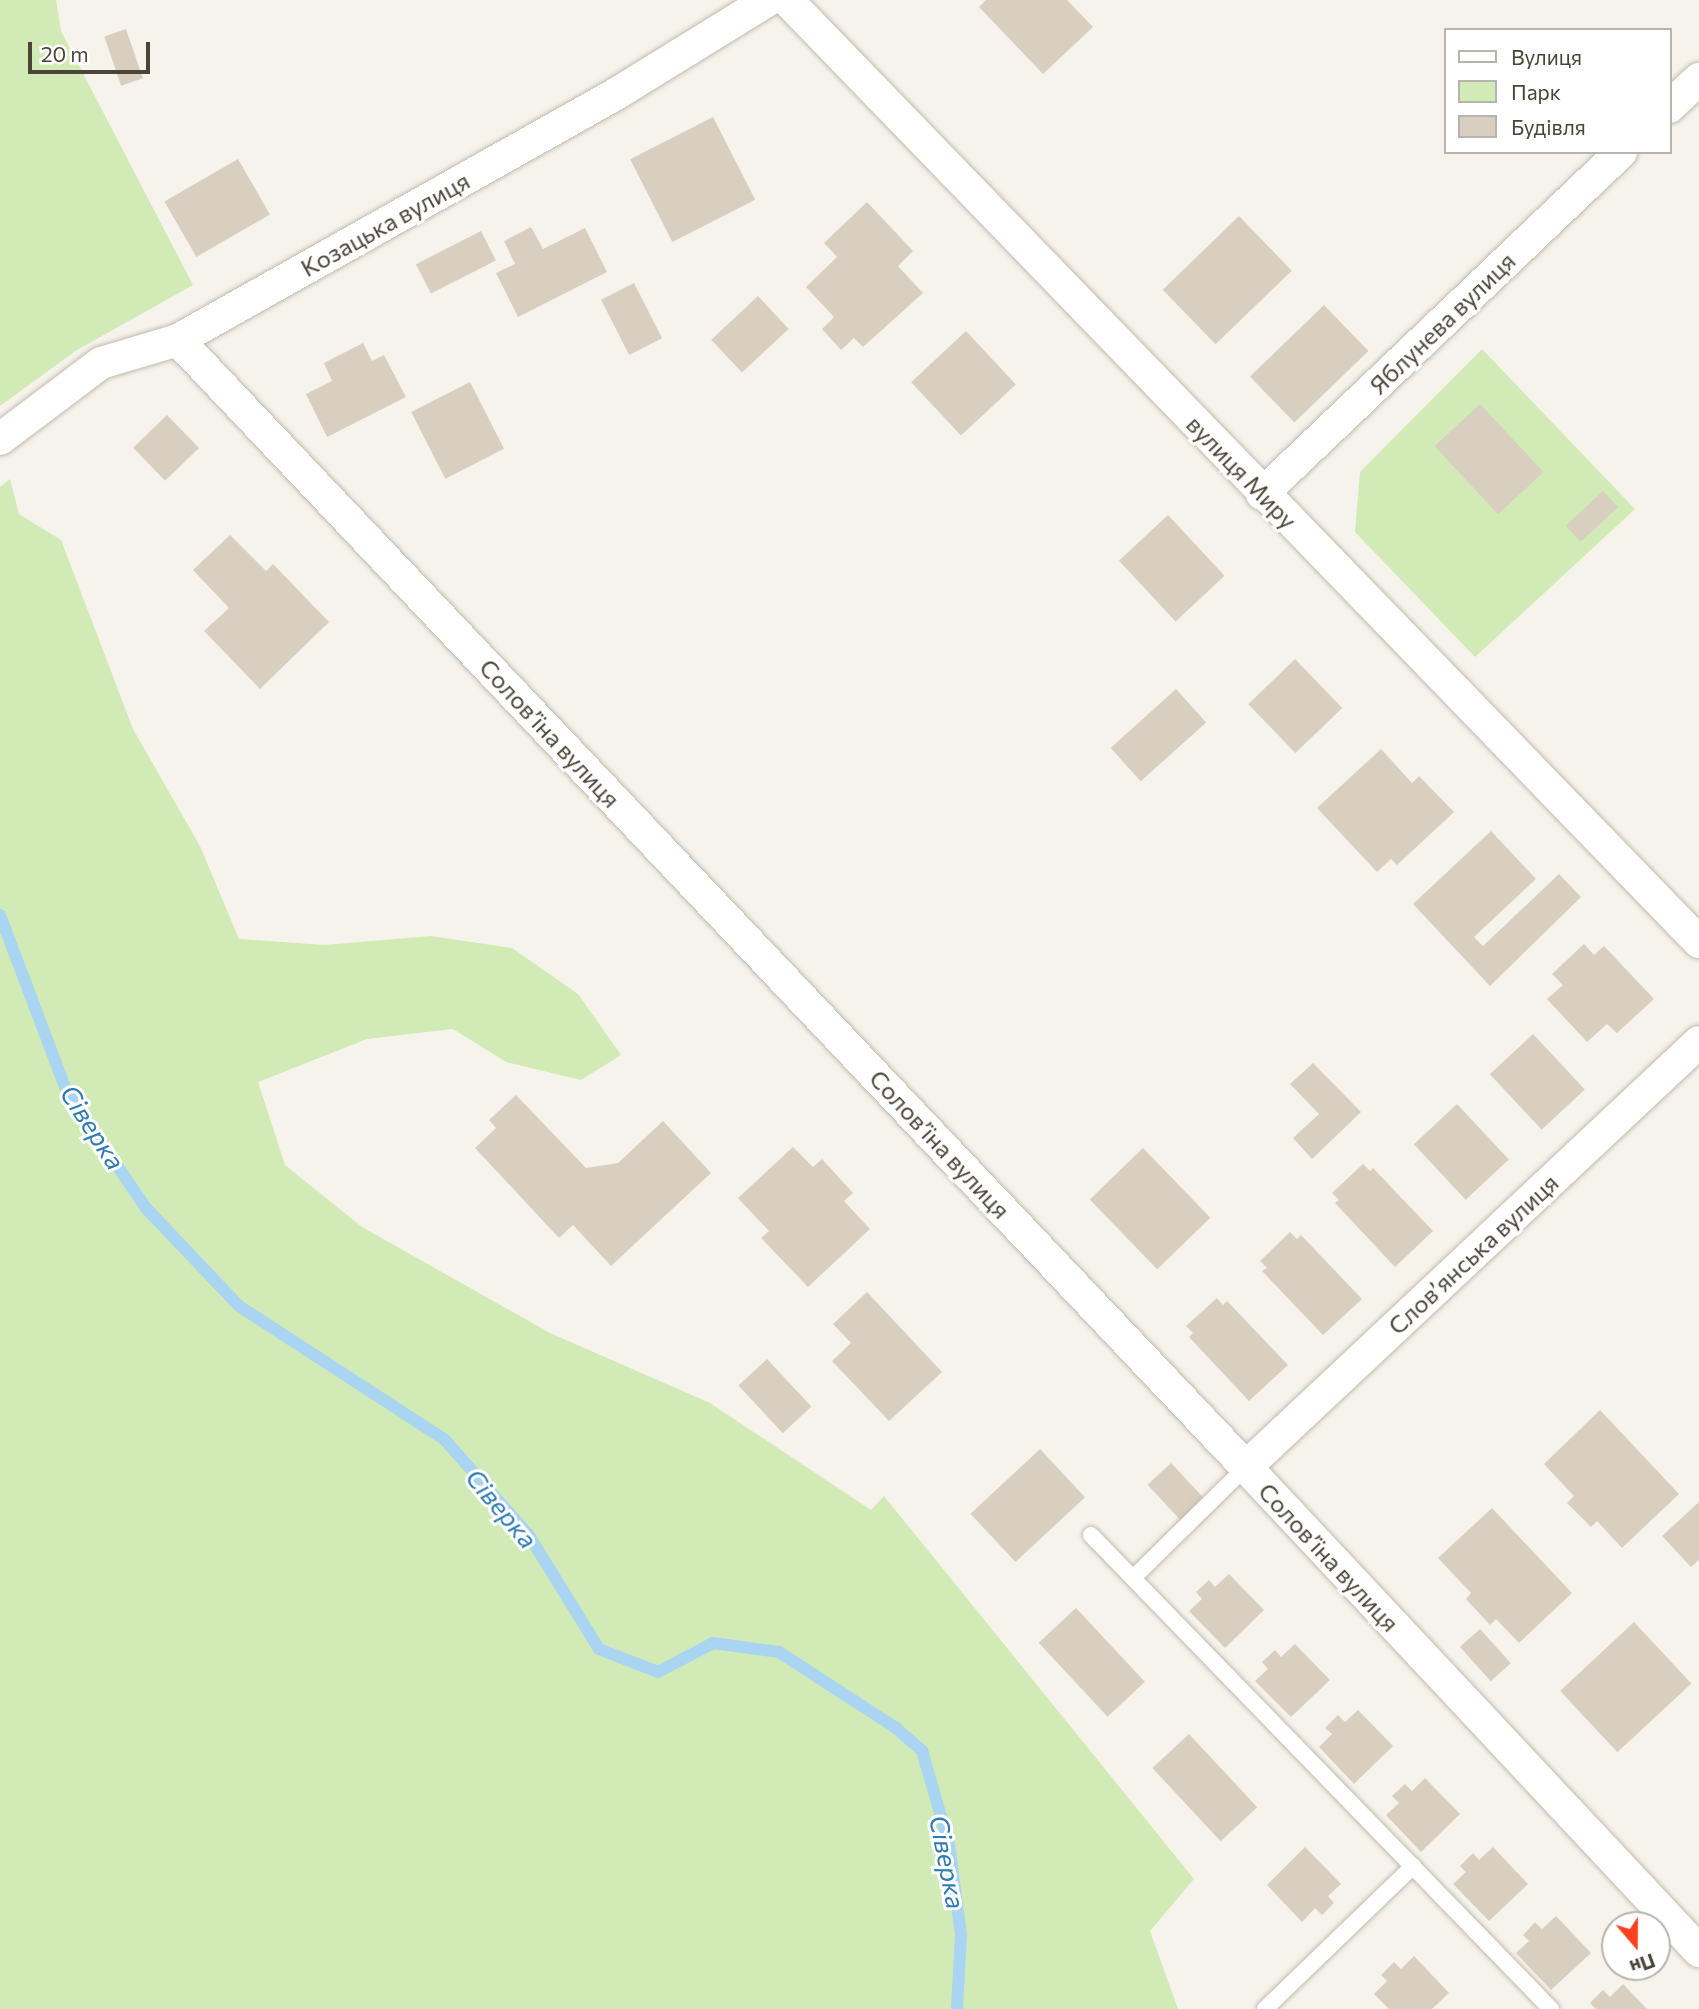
<!DOCTYPE html>
<meta charset="utf-8">
<style>
body{margin:0}
#map{position:relative;width:1699px;height:2009px;overflow:hidden;background:#f6f3ec;font-family:Commissioner,sans-serif}
div>[style]{position:absolute}
[style*='--x']{left:calc(var(--x)*1px);top:calc(var(--y)*1px);width:calc(var(--w)*1px);rotate:calc(var(--a)*1deg)}
.green>*{inset:0;background:#d2eab5}
.stream>*{height:12px;margin:-6px;padding:0 6px;transform-origin:6px;border-radius:6px;background:#a9d4f2}
.building>*{inset:0;background:#d8cfc1;transform-origin:0 0}
.roads{filter:drop-shadow(0 0 2px #c2bbae) drop-shadow(0 0 2px #c2bbae)}
.lane>*{height:16px;margin:-8px;padding:0 8px;transform-origin:8px;border-radius:8px;background:#fff}
.street>*{height:32px;margin:-16px;padding:0 16px;transform-origin:16px;border-radius:16px;background:#fff}
span{translate:-50% -50%;white-space:nowrap;text-align:center;line-height:1.15;-webkit-text-stroke:6px #fff;paint-order:stroke}
.street-label{font-size:24px;color:#4b4439}
.water-label{font-size:26px;color:#2e7ab2;font-style:italic}
.legend{position:absolute;left:1444px;top:28px;width:228px;height:126px;box-sizing:border-box;background:#fff;border:2px solid #b7b4b0;margin:0;padding:9px 12px;list-style:none;font-size:21px;color:#4b4439}
.legend li{display:flex;align-items:center;gap:14px;height:35px}
.legend b{width:35px;border:2px solid #b7b4b0}
.north{position:absolute;left:1601px;top:1911px;width:70px;height:70px;box-sizing:border-box;background:#fff;border:2px solid #b7b4b0;border-radius:50%;rotate:160deg;font-size:19px;font-weight:700;line-height:28px;text-align:center;color:#4b4439}
.north::after{content:'';display:block;margin:auto;width:24px;height:32px;background:#fc3f1d;clip-path:polygon(50% 0,100% 100%,50% 72%,0 100%)}
.scale{position:absolute;left:28px;top:42px;width:122px;height:32px;box-sizing:border-box;border:4px solid #4b4439;border-top:0;padding-left:9px;font-size:21px;line-height:24px;white-space:nowrap;color:#4b4439;-webkit-text-stroke:5px #fff;paint-order:stroke}
</style>
<div id="map">
<div class="green">
<div style="clip-path:polygon(0 0,56px 0,61px 31px,193px 285px,77px 350px,0 406px)"></div>
<div style="clip-path:polygon(1482px 349px,1635px 509px,1475px 657px,1355px 532px,1360px 472px)"></div>
<div style="clip-path:polygon(10px 479px,19px 514px,61px 540px,133px 729px,200px 846px,239px 939px,324px 945px,431px 936px,512px 948px,578px 994px,621px 1055px,581px 1080px,506px 1062px,453px 1029px,367px 1039px,258px 1082px,285px 1165px,362px 1227px,550px 1333px,710px 1403px,871px 1510px,884px 1496px,1194px 1879px,1150px 1931px,1178px 2009px,0 2009px,0 487px)"></div>
</div>
<div class="stream">
<div style="--x:0;--y:915;--w:187;--a:69.3"></div>
<div style="--x:66;--y:1090;--w:143;--a:55.9"></div>
<div style="--x:146;--y:1208;--w:135;--a:46.5"></div>
<div style="--x:239;--y:1306;--w:246;--a:33"></div>
<div style="--x:445;--y:1440;--w:125;--a:48.6"></div>
<div style="--x:528;--y:1534;--w:135;--a:58.3"></div>
<div style="--x:599;--y:1649;--w:63;--a:21.3"></div>
<div style="--x:658;--y:1672;--w:62;--a:-27.8"></div>
<div style="--x:713;--y:1643;--w:67;--a:7.8"></div>
<div style="--x:779;--y:1652;--w:140;--a:33"></div>
<div style="--x:896;--y:1728;--w:35;--a:41"></div>
<div style="--x:922;--y:1751;--w:97;--a:73.8"></div>
<div style="--x:949;--y:1844;--w:92;--a:82.5"></div>
<div style="--x:961;--y:1935;--w:74;--a:93.1"></div>
</div>
<div class="building">
<div style="clip-path:polygon(986px 0,1067px 0,1093px 27px,1043px 74px,979px 7px)"></div>
<div style="left:126px;top:29px;width:52px;height:23px;rotate:71deg"></div>
<div style="left:713px;top:117px;width:93px;height:93px;rotate:63deg"></div>
<div style="left:238px;top:159px;width:64px;height:85px;rotate:60deg"></div>
<div style="clip-path:polygon(867px 202px,913px 251px,898px 266px,923px 293px,863px 347px,854px 338px,841px 350px,822px 329px,834px 317px,806px 287px,837px 257px,824px 243px)"></div>
<div style="left:1239px;top:216px;width:76px;height:106px;rotate:46deg"></div>
<div style="clip-path:polygon(531px 227px,543px 249px,585px 228px,607px 272px,518px 317px,496px 273px,515px 264px,504px 241px)"></div>
<div style="left:481px;top:231px;width:33px;height:73px;rotate:63deg"></div>
<div style="left:634px;top:283px;width:62px;height:37px;rotate:63deg"></div>
<div style="left:758px;top:296px;width:45px;height:64px;rotate:47deg"></div>
<div style="left:1324px;top:305px;width:64px;height:103px;rotate:46deg"></div>
<div style="left:966px;top:331px;width:73px;height:75px;rotate:47deg"></div>
<div style="clip-path:polygon(363px 343px,372px 361px,384px 355px,406px 397px,327px 437px,306px 394px,332px 381px,324px 363px)"></div>
<div style="left:470px;top:382px;width:75px;height:66px;rotate:63deg"></div>
<div style="left:1480px;top:404px;width:93px;height:62px;rotate:47deg"></div>
<div style="left:167px;top:415px;width:46px;height:47px;rotate:46deg"></div>
<div style="left:1603px;top:491px;width:22px;height:51px;rotate:47deg"></div>
<div style="left:1168px;top:515px;width:83px;height:67px;rotate:47deg"></div>
<div style="clip-path:polygon(230px 535px,266px 571px,273px 564px,329px 622px,260px 689px,204px 631px,229px 608px,193px 570px)"></div>
<div style="left:1295px;top:659px;width:68px;height:65px;rotate:46deg"></div>
<div style="left:1176px;top:689px;width:45px;height:88px;rotate:48deg"></div>
<div style="clip-path:polygon(1381px 749px,1412px 783px,1419px 776px,1454px 812px,1397px 865px,1391px 859px,1377px 872px,1317px 808px)"></div>
<div style="clip-path:polygon(1491px 831px,1536px 879px,1474px 937px,1483px 946px,1559px 874px,1581px 897px,1490px 986px,1413px 904px)"></div>
<div style="clip-path:polygon(1584px 944px,1594px 955px,1604px 946px,1654px 999px,1617px 1033px,1607px 1024px,1587px 1042px,1547px 999px,1563px 985px,1552px 974px)"></div>
<div style="left:1533px;top:1034px;width:76px;height:59px;rotate:47deg"></div>
<div style="clip-path:polygon(1313px 1063px,1361px 1112px,1312px 1159px,1293px 1138px,1319px 1114px,1290px 1084px)"></div>
<div style="clip-path:polygon(516px 1095px,586px 1168px,618px 1163px,663px 1121px,711px 1173px,611px 1266px,573px 1225px,559px 1238px,475px 1148px,496px 1128px,489px 1120px)"></div>
<div style="left:1457px;top:1104px;width:76px;height:59px;rotate:47deg"></div>
<div style="clip-path:polygon(793px 1147px,813px 1167px,822px 1159px,853px 1193px,844px 1201px,870px 1229px,808px 1287px,761px 1238px,769px 1231px,738px 1198px)"></div>
<div style="left:1143px;top:1148px;width:97px;height:74px;rotate:46deg"></div>
<div style="clip-path:polygon(1363px 1164px,1370px 1171px,1373px 1168px,1433px 1231px,1395px 1267px,1335px 1203px,1339px 1200px,1332px 1193px)"></div>
<div style="clip-path:polygon(1290px 1232px,1297px 1239px,1301px 1235px,1362px 1299px,1323px 1335px,1262px 1271px,1267px 1268px,1260px 1261px)"></div>
<div style="clip-path:polygon(867px 1292px,942px 1372px,889px 1421px,832px 1361px,851px 1343px,833px 1324px)"></div>
<div style="clip-path:polygon(1217px 1298px,1223px 1305px,1227px 1301px,1288px 1365px,1249px 1401px,1189px 1337px,1193px 1333px,1186px 1326px)"></div>
<div style="left:767px;top:1359px;width:65px;height:39px;rotate:47deg"></div>
<div style="clip-path:polygon(1600px 1410px,1679px 1494px,1622px 1548px,1597px 1521px,1591px 1527px,1567px 1503px,1574px 1496px,1544px 1464px)"></div>
<div style="left:1040px;top:1449px;width:66px;height:95px;rotate:47deg"></div>
<div style="left:1171px;top:1463px;width:49px;height:32px;rotate:47deg"></div>
<div style="clip-path:polygon(1699px 1502px,1699px 1560px,1691px 1567px,1662px 1536px)"></div>
<div style="clip-path:polygon(1492px 1508px,1572px 1593px,1519px 1643px,1496px 1619px,1490px 1625px,1466px 1599px,1471px 1593px,1438px 1558px)"></div>
<div style="clip-path:polygon(1229px 1574px,1264px 1610px,1225px 1648px,1189px 1611px,1202px 1599px,1196px 1592px,1209px 1580px,1215px 1587px)"></div>
<div style="left:1076px;top:1608px;width:101px;height:51px;rotate:47deg"></div>
<div style="left:1634px;top:1622px;width:84px;height:101px;rotate:47deg"></div>
<div style="left:1480px;top:1629px;width:46px;height:27px;rotate:48deg"></div>
<div style="clip-path:polygon(1295px 1644px,1330px 1680px,1291px 1717px,1255px 1681px,1268px 1669px,1262px 1662px,1275px 1650px,1281px 1657px)"></div>
<div style="clip-path:polygon(1358px 1710px,1393px 1746px,1354px 1784px,1319px 1747px,1332px 1734px,1325px 1728px,1338px 1715px,1345px 1722px)"></div>
<div style="left:1189px;top:1734px;width:100px;height:50px;rotate:47deg"></div>
<div style="clip-path:polygon(1425px 1778px,1460px 1814px,1421px 1852px,1386px 1815px,1399px 1803px,1392px 1796px,1405px 1784px,1412px 1791px)"></div>
<div style="clip-path:polygon(1305px 1847px,1341px 1884px,1328px 1896px,1334px 1903px,1322px 1915px,1315px 1908px,1302px 1922px,1267px 1885px)"></div>
<div style="clip-path:polygon(1493px 1847px,1528px 1884px,1489px 1921px,1453px 1884px,1466px 1872px,1460px 1866px,1473px 1853px,1479px 1860px)"></div>
<div style="clip-path:polygon(1556px 1916px,1591px 1953px,1551px 1990px,1516px 1953px,1529px 1941px,1523px 1935px,1535px 1922px,1542px 1929px)"></div>
<div style="clip-path:polygon(1414px 1956px,1449px 1993px,1432px 2009px,1389px 2009px,1374px 1994px,1387px 1981px,1381px 1975px,1394px 1962px,1401px 1969px)"></div>
<div style="clip-path:polygon(1623px 1984px,1647px 2009px,1596px 2009px,1590px 2003px,1603px 1990px,1610px 1997px)"></div>
</div>
<div class="roads">
<div class="lane">
<div style="--x:1091;--y:1535;--w:661;--a:45.86"></div>
<div style="--x:1133;--y:1578;--w:158;--a:-44.5"></div>
<div style="--x:1265;--y:2009;--w:206;--a:-44"></div>
</div>
<div class="street">
<div style="--x:787;--y:0;--w:1311;--a:45.93"></div>
<div style="--x:1669;--y:107;--w:41;--a:-43"></div>
<div style="--x:178;--y:340;--w:1553;--a:46.54"></div>
<div style="--x:1246;--y:1467;--w:663;--a:46.89"></div>
<div style="--x:0;--y:439;--w:126;--a:-37"></div>
<div style="--x:101;--y:363;--w:80;--a:-16.6"></div>
<div style="--x:178;--y:340;--w:502;--a:-29.32"></div>
<div style="--x:616;--y:94;--w:179;--a:-31.7"></div>
<div style="--x:1262;--y:494;--w:496;--a:-43.6"></div>
<div style="--x:1246;--y:1467;--w:621;--a:-43.17"></div>
</div>
</div>
<div class="street-label">
<span style="left:385px;top:224px;rotate:-29deg">Козацька вулиця</span>
<span style="left:1442px;top:323px;rotate:-44deg">Яблунева вулиця</span>
<span style="left:1242px;top:472px;rotate:46deg">вулиця Миру</span>
<span style="left:550px;top:733px;rotate:47deg">Соловʼїна вулиця</span>
<span style="left:940px;top:1144px;rotate:47deg">Соловʼїна вулиця</span>
<span style="left:1473px;top:1254px;rotate:-43deg">Словʼянська вулиця</span>
<span style="left:1329px;top:1557px;rotate:47deg">Соловʼїна вулиця</span>
</div>
<div class="water-label">
<span style="left:93px;top:1127px;rotate:57deg">Сіверка</span>
<span style="left:502px;top:1508px;rotate:50deg">Сіверка</span>
<span style="left:948px;top:1862px;rotate:79deg">Сіверка</span>
</div>
<ul class="legend">
<li><b style="height:9px;background:#fff"></b>Вулиця</li>
<li><b style="height:19px;background:#d2eab5"></b>Парк</li>
<li><b style="height:19px;background:#d8cfc1"></b>Будівля</li>
</ul>
<div class="north">Пн</div>
<div class="scale">20 m</div>
</div>
